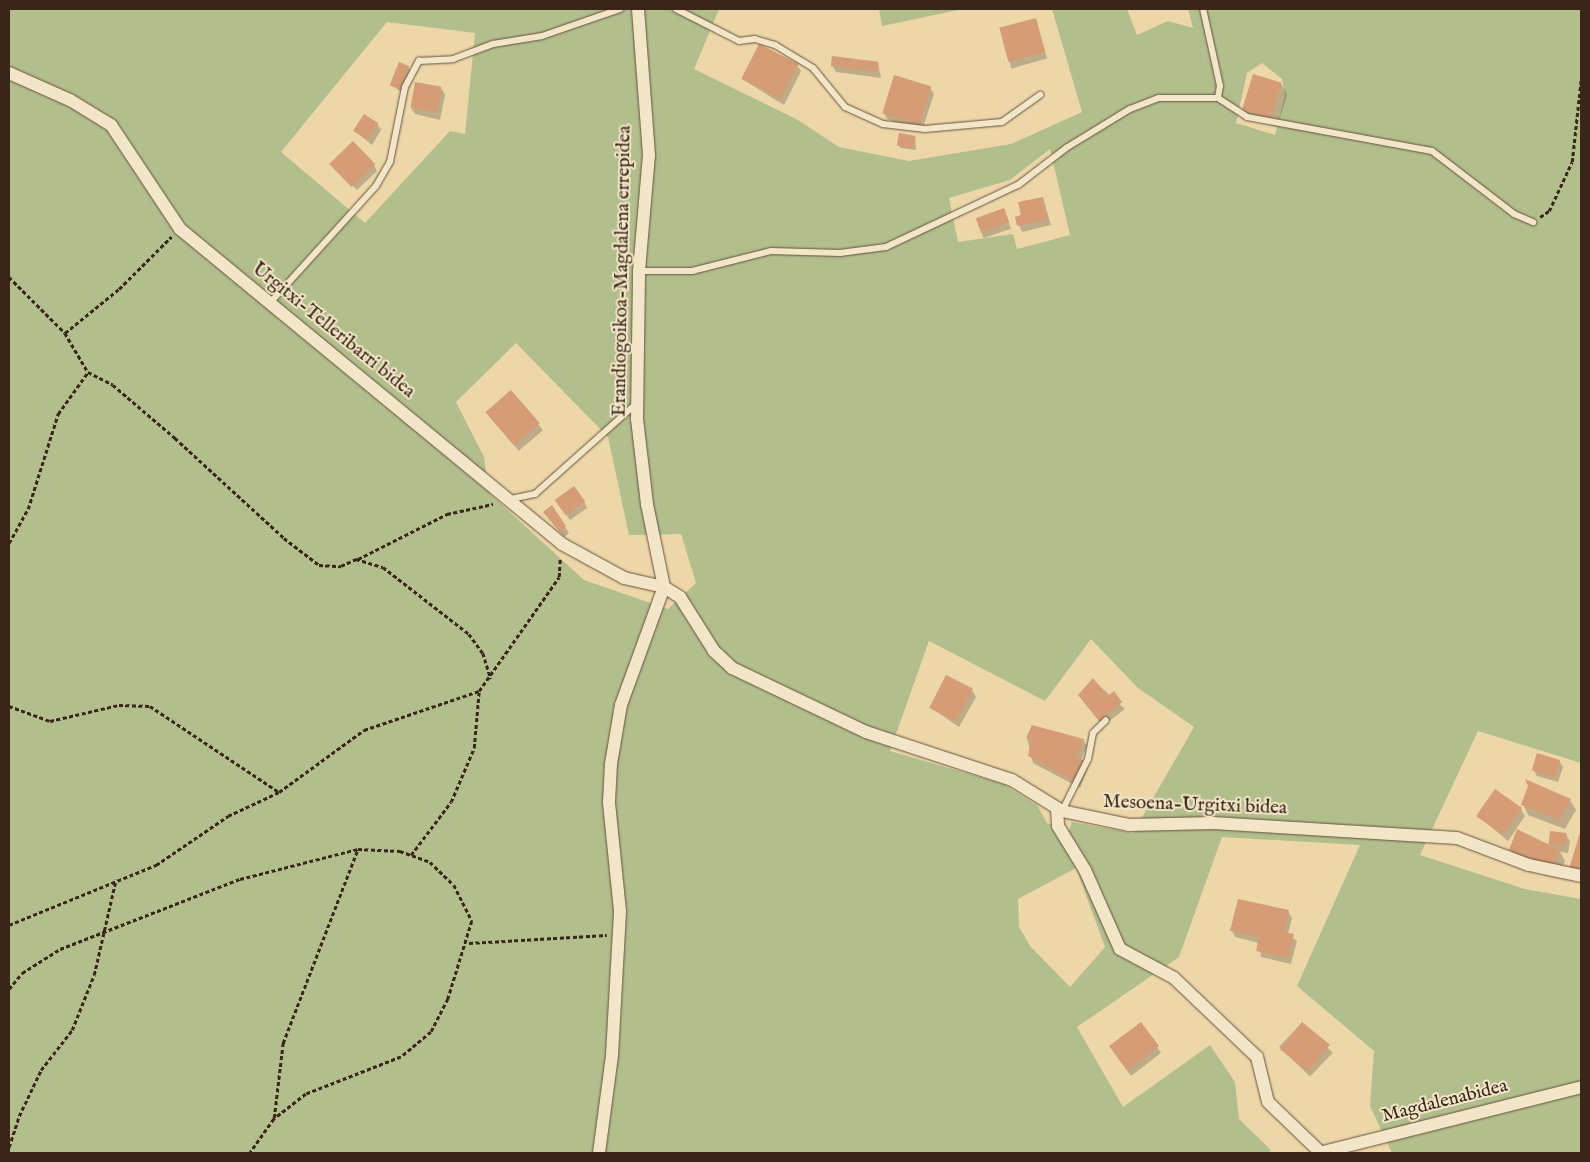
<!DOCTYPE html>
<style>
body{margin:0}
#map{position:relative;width:1590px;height:1162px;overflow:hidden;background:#edd7a9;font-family:"IM FELL English",serif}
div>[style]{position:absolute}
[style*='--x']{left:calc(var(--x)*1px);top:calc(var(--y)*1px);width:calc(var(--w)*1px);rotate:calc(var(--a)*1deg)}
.green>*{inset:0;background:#b2bf8d}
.shadow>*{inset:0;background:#0003;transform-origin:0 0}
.building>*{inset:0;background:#d59c75;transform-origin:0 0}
.path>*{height:2.5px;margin-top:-1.25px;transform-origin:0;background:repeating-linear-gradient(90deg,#392618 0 4px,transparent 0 6.5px)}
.roads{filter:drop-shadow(0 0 1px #66523c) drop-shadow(0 0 1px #66523c)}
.service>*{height:6px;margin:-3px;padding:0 3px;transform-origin:3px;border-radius:3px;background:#f3e5c7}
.minor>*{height:12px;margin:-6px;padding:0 6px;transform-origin:6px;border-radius:6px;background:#f3e5c7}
span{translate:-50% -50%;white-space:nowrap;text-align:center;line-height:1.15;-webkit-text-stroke:4px #f3e5c7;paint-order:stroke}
.street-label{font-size:19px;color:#392618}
.frame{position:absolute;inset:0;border:10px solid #392618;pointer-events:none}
</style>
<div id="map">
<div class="green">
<div style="clip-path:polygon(evenodd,9px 9px,719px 9px,694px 69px,798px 120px,839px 147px,909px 161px,1011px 144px,1082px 112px,1052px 9px,1127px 9px,1137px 35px,1168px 21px,1193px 28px,1188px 9px,1581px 9px,1581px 763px,1478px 731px,1420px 855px,1525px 889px,1581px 899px,1581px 1153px,1392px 1153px,1370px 1106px,1374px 1051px,1297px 986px,1360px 845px,1222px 837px,1179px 957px,1077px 1027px,1123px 1107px,1210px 1045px,1235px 1082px,1239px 1119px,1271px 1150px,1268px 1153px,9px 1153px,9px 9px,387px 22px,475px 33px,465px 134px,450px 131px,365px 223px,281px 152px,387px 22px,9px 9px,1262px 63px,1282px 79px,1285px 95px,1275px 135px,1236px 123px,1247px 73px,1262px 63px,9px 9px,1050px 149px,1070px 235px,1017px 249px,1013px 234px,958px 242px,949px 198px,1010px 180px,1050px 149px,9px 9px,516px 343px,608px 437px,629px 535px,681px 534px,696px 583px,668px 609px,584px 580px,489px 493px,484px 457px,456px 402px,516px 343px,9px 9px,1091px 639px,1138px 688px,1194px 727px,1133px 833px,1072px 822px,1069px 831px,1047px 823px,1037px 805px,1004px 784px,890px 751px,929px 641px,1045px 701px,1091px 639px,9px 9px,1076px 868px,1105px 947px,1070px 987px,1030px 946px,1019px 927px,1018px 899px,1076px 868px)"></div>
<div style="clip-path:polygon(879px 9px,963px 9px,882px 26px)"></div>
</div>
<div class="shadow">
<div style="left:1036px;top:20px;width:40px;height:37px;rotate:74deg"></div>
<div style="clip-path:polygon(878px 63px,881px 78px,836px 72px,832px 65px)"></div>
<div style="clip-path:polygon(797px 65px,801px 71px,784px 105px,742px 79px)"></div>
<div style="clip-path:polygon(408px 67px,412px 73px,405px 95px,393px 86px)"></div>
<div style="clip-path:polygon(1253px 76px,1282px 85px,1287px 95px,1277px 127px,1249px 118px,1243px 108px)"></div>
<div style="clip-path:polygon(930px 87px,934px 94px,922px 130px,887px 119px,884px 113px)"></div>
<div style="clip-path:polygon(442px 89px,445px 95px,440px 120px,415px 114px,411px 108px)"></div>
<div style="clip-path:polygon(377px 124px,381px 130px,372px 145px,355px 131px)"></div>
<div style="clip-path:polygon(915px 137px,916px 150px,901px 148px,899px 146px)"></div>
<div style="clip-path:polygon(331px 163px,374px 165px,377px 171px,357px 190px)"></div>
<div style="clip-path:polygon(1043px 198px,1051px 225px,1022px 232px,1016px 218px)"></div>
<div style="left:1004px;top:209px;width:21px;height:29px;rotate:71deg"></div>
<div style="left:511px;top:392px;width:50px;height:32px;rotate:50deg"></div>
<div style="clip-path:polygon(584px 501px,587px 508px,570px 520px,560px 506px)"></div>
<div style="clip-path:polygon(552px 507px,569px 533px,564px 537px,549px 519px)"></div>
<div style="clip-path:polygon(1093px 680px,1125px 709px,1103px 726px,1079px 695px)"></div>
<div style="clip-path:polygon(972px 690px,976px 697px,959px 727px,930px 707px)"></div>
<div style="clip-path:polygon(1027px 738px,1083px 740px,1087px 746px,1081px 760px,1088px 768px,1080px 788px,1033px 763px)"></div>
<div style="clip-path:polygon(1559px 761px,1563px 767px,1558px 782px,1537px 776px,1533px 769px)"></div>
<div style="clip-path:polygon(1529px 786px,1570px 800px,1576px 810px,1565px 829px,1528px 815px,1523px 804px)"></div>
<div style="clip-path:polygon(1521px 809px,1525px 816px,1508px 841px,1477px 815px)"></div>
<div style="clip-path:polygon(1551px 832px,1566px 835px,1570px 841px,1568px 853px,1560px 852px,1565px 861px,1559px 876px,1517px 860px,1511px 850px,1549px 846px)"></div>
<div style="clip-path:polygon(1581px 832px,1581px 876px,1570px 869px)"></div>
<div style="clip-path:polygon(1288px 911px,1292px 918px,1288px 934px,1297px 941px,1291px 964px,1261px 957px,1259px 943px,1235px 937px,1232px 931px)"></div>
<div style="left:1302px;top:1023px;width:43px;height:33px;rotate:44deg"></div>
<div style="clip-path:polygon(1141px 1024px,1161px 1053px,1131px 1076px,1114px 1053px)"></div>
</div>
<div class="building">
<div style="left:1036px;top:18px;width:35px;height:38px;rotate:75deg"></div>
<div style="left:759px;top:44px;width:44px;height:39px;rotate:27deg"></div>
<div style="left:832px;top:56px;width:47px;height:10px;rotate:7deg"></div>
<div style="left:399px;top:62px;width:11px;height:25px;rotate:22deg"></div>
<div style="left:1253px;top:74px;width:30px;height:37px;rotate:17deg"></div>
<div style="left:894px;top:75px;width:39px;height:40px;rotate:17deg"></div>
<div style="left:415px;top:82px;width:27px;height:26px;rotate:10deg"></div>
<div style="left:364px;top:114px;width:17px;height:20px;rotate:33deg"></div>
<div style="left:899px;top:133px;width:17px;height:13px;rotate:10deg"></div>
<div style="left:353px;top:141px;width:32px;height:33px;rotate:46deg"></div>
<div style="clip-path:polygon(1043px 197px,1048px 219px,1017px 226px,1015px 217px,1021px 215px,1018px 202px)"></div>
<div style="left:1004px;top:208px;width:15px;height:30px;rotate:70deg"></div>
<div style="left:511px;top:390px;width:44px;height:34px;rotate:49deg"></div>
<div style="left:574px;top:486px;width:19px;height:24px;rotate:54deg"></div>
<div style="clip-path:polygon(552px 505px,566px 526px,560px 532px,543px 512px)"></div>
<div style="left:946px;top:675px;width:30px;height:37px;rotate:27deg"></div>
<div style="clip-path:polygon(1093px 678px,1108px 696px,1114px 691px,1122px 702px,1099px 721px,1078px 695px)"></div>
<div style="clip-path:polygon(1032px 725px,1084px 739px,1076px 757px,1085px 761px,1076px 782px,1028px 756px,1031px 740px,1026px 738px)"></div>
<div style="left:1537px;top:753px;width:24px;height:18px;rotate:17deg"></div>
<div style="clip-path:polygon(1525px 779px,1571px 799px,1560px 820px,1521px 805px,1528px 786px)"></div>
<div style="left:1495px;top:789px;width:33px;height:33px;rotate:35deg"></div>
<div style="clip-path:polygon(1517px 829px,1560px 850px,1554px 867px,1509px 850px)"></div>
<div style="clip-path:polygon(1581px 829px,1581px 866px,1577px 871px,1569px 869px)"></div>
<div style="left:1550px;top:831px;width:17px;height:13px;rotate:7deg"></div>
<div style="clip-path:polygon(1238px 899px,1289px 910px,1284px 932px,1294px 934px,1288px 958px,1256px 951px,1259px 937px,1230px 931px)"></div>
<div style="left:1141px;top:1022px;width:30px;height:40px;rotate:53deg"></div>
<div style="left:1302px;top:1022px;width:36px;height:35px;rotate:39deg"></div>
</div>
<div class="path">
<div style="--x:1540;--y:217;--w:11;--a:-34"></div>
<div style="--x:1549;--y:211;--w:54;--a:-64.9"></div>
<div style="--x:1572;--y:162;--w:83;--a:-83.8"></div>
<div style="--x:9;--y:277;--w:79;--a:45"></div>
<div style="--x:65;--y:333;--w:45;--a:59.5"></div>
<div style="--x:88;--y:372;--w:28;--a:27"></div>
<div style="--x:113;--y:385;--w:82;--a:40.5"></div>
<div style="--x:175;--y:438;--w:148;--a:42.5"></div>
<div style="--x:284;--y:538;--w:44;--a:37.6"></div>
<div style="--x:319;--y:565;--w:22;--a:3"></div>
<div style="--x:341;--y:566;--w:17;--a:-25"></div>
<div style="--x:356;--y:559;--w:28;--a:17"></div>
<div style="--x:383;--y:567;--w:109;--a:37.9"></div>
<div style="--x:469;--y:634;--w:24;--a:54"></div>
<div style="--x:483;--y:653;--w:27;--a:73"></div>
<div style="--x:65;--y:333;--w:70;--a:-39.2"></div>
<div style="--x:119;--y:289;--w:74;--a:-45"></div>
<div style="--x:9;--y:543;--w:39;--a:-61"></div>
<div style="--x:28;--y:509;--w:100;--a:-72.5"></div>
<div style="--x:58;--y:414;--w:52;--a:-54.5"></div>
<div style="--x:358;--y:559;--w:100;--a:-26.8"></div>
<div style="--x:447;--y:514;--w:47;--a:-12.3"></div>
<div style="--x:9;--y:706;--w:44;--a:20.1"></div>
<div style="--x:50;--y:721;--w:71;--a:-13.1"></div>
<div style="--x:119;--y:705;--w:31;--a:2"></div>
<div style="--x:150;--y:706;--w:155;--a:33.7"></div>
<div style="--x:411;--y:855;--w:66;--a:-53"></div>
<div style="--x:451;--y:802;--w:59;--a:-66.9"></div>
<div style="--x:474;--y:748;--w:57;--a:-85"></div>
<div style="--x:9;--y:925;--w:159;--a:-22.2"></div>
<div style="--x:156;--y:865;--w:87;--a:-34.2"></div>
<div style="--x:228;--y:816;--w:56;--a:-25.2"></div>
<div style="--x:279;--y:792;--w:105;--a:-36.1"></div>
<div style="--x:364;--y:730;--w:121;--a:-18.7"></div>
<div style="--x:479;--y:691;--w:139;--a:-54.9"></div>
<div style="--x:559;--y:577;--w:19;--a:-87"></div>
<div style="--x:469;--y:943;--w:138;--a:-3.3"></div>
<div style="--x:9;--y:989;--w:21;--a:-51"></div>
<div style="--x:22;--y:973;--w:45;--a:-32.3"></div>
<div style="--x:60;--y:949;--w:193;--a:-21.3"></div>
<div style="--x:240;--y:879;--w:122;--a:-14.3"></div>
<div style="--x:358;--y:849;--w:42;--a:2.7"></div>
<div style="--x:400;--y:851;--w:32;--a:20"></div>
<div style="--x:430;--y:862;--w:33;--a:44"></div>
<div style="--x:454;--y:885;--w:40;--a:63.4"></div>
<div style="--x:472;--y:921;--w:82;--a:107.1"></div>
<div style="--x:448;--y:999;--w:37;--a:117"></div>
<div style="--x:431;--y:1032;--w:39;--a:140"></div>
<div style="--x:401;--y:1057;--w:102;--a:158.7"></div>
<div style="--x:306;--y:1094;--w:41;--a:142"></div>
<div style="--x:274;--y:1119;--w:42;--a:125.2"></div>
<div style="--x:274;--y:1118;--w:76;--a:-83.2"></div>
<div style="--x:283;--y:1043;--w:208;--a:-68.9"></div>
<div style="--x:9;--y:1147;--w:33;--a:-72"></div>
<div style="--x:19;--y:1116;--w:51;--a:-64.4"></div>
<div style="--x:41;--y:1070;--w:51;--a:-52.2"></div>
<div style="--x:72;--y:1030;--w:59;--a:-68.2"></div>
<div style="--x:94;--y:975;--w:98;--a:-77.1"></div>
</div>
<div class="roads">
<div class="service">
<div style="--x:676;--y:9;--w:71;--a:26.9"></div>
<div style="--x:739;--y:41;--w:16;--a:-7"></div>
<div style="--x:755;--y:39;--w:21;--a:17"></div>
<div style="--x:775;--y:45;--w:44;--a:31.2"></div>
<div style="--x:813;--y:68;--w:50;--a:50.6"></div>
<div style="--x:845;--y:107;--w:42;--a:24.1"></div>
<div style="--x:883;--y:124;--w:42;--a:6.8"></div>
<div style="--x:925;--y:129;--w:77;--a:-5.2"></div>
<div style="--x:1002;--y:122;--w:47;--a:-35.4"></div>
<div style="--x:1218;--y:98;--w:35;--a:33"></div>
<div style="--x:1247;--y:117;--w:188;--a:10.4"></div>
<div style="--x:1432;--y:151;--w:103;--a:37.5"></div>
<div style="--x:1514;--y:214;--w:21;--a:23"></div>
<div style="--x:639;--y:271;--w:53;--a:0"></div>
<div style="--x:692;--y:271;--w:81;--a:-14.2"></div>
<div style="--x:771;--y:251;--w:69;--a:1.7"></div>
<div style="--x:840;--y:253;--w:46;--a:-7.4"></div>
<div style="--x:886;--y:247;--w:146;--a:-25.2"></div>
<div style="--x:1018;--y:185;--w:61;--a:-37.6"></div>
<div style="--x:1066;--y:148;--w:75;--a:-31.4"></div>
<div style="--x:1130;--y:109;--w:31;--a:-21"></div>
<div style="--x:1159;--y:98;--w:59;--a:0"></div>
<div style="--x:1218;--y:98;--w:12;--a:-81"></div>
<div style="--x:1220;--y:86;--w:79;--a:-102.4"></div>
<div style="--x:269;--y:304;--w:159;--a:-47.8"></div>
<div style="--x:376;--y:186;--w:28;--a:-60"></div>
<div style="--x:390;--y:162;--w:76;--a:-78.7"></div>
<div style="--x:405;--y:87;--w:30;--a:-62"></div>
<div style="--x:419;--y:61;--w:34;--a:-3"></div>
<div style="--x:453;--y:59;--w:43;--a:-20.6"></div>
<div style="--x:493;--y:44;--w:50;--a:-9.3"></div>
<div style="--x:542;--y:36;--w:83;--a:-19.1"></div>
<div style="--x:511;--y:499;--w:25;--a:-12"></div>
<div style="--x:535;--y:494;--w:134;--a:-41.7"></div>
<div style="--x:1062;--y:811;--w:58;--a:-63.4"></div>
<div style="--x:1088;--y:759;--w:26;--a:-79"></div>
<div style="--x:1093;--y:733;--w:18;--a:-45"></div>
</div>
<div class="minor">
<div style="--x:9;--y:73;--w:67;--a:23.9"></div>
<div style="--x:70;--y:100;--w:48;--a:31.4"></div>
<div style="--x:111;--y:125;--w:125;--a:56.4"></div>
<div style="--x:180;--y:229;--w:495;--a:39.5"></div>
<div style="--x:562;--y:544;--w:71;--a:28.7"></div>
<div style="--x:624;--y:578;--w:41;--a:12.7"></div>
<div style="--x:664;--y:587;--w:19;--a:32"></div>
<div style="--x:680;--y:597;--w:64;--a:57.8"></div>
<div style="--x:714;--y:651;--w:25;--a:43"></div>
<div style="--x:732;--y:668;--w:148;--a:25.5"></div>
<div style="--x:866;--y:732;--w:154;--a:18.2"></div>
<div style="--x:1012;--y:780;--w:59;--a:31.8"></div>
<div style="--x:1062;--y:811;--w:68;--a:11.8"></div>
<div style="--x:1129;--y:825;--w:84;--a:-1.4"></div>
<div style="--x:1213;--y:823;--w:244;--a:3.5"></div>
<div style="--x:1457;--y:838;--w:77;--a:20.6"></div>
<div style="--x:1529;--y:865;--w:53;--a:11.9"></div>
<div style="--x:1057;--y:810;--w:16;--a:86"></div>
<div style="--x:1058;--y:826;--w:52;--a:58.5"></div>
<div style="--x:1085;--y:870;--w:86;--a:66.1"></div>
<div style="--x:1120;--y:949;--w:61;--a:28.2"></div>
<div style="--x:1174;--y:978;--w:115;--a:43.6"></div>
<div style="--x:1257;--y:1057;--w:46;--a:76.3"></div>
<div style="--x:1268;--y:1102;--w:72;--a:43.9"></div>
<div style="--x:599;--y:1153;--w:99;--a:-82.4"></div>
<div style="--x:612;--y:1055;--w:144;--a:-86.8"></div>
<div style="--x:620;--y:911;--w:110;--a:-95.8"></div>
<div style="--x:609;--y:802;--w:38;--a:-87"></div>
<div style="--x:611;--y:764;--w:60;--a:-80.4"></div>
<div style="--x:621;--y:705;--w:126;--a:-70"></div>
<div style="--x:664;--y:587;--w:85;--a:-101.6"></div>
<div style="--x:647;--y:504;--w:86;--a:-96.7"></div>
<div style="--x:637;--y:419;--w:148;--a:-89.2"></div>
<div style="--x:639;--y:271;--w:116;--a:-85.1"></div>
<div style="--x:649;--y:155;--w:146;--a:-94.3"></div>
<div style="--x:1319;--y:1153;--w:270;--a:-14.1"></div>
</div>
</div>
<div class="street-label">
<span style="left:623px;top:271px;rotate:-89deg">Erandiogoikoa-Magdalena errepidea</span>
<span style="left:333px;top:331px;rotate:39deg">Urgitxi-Telleribarri bidea</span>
<span style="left:1195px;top:806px;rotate:2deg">Mesoena-Urgitxi bidea</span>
<span style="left:1445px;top:1102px;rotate:-14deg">Magdalenabidea</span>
</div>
<div class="frame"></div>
</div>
